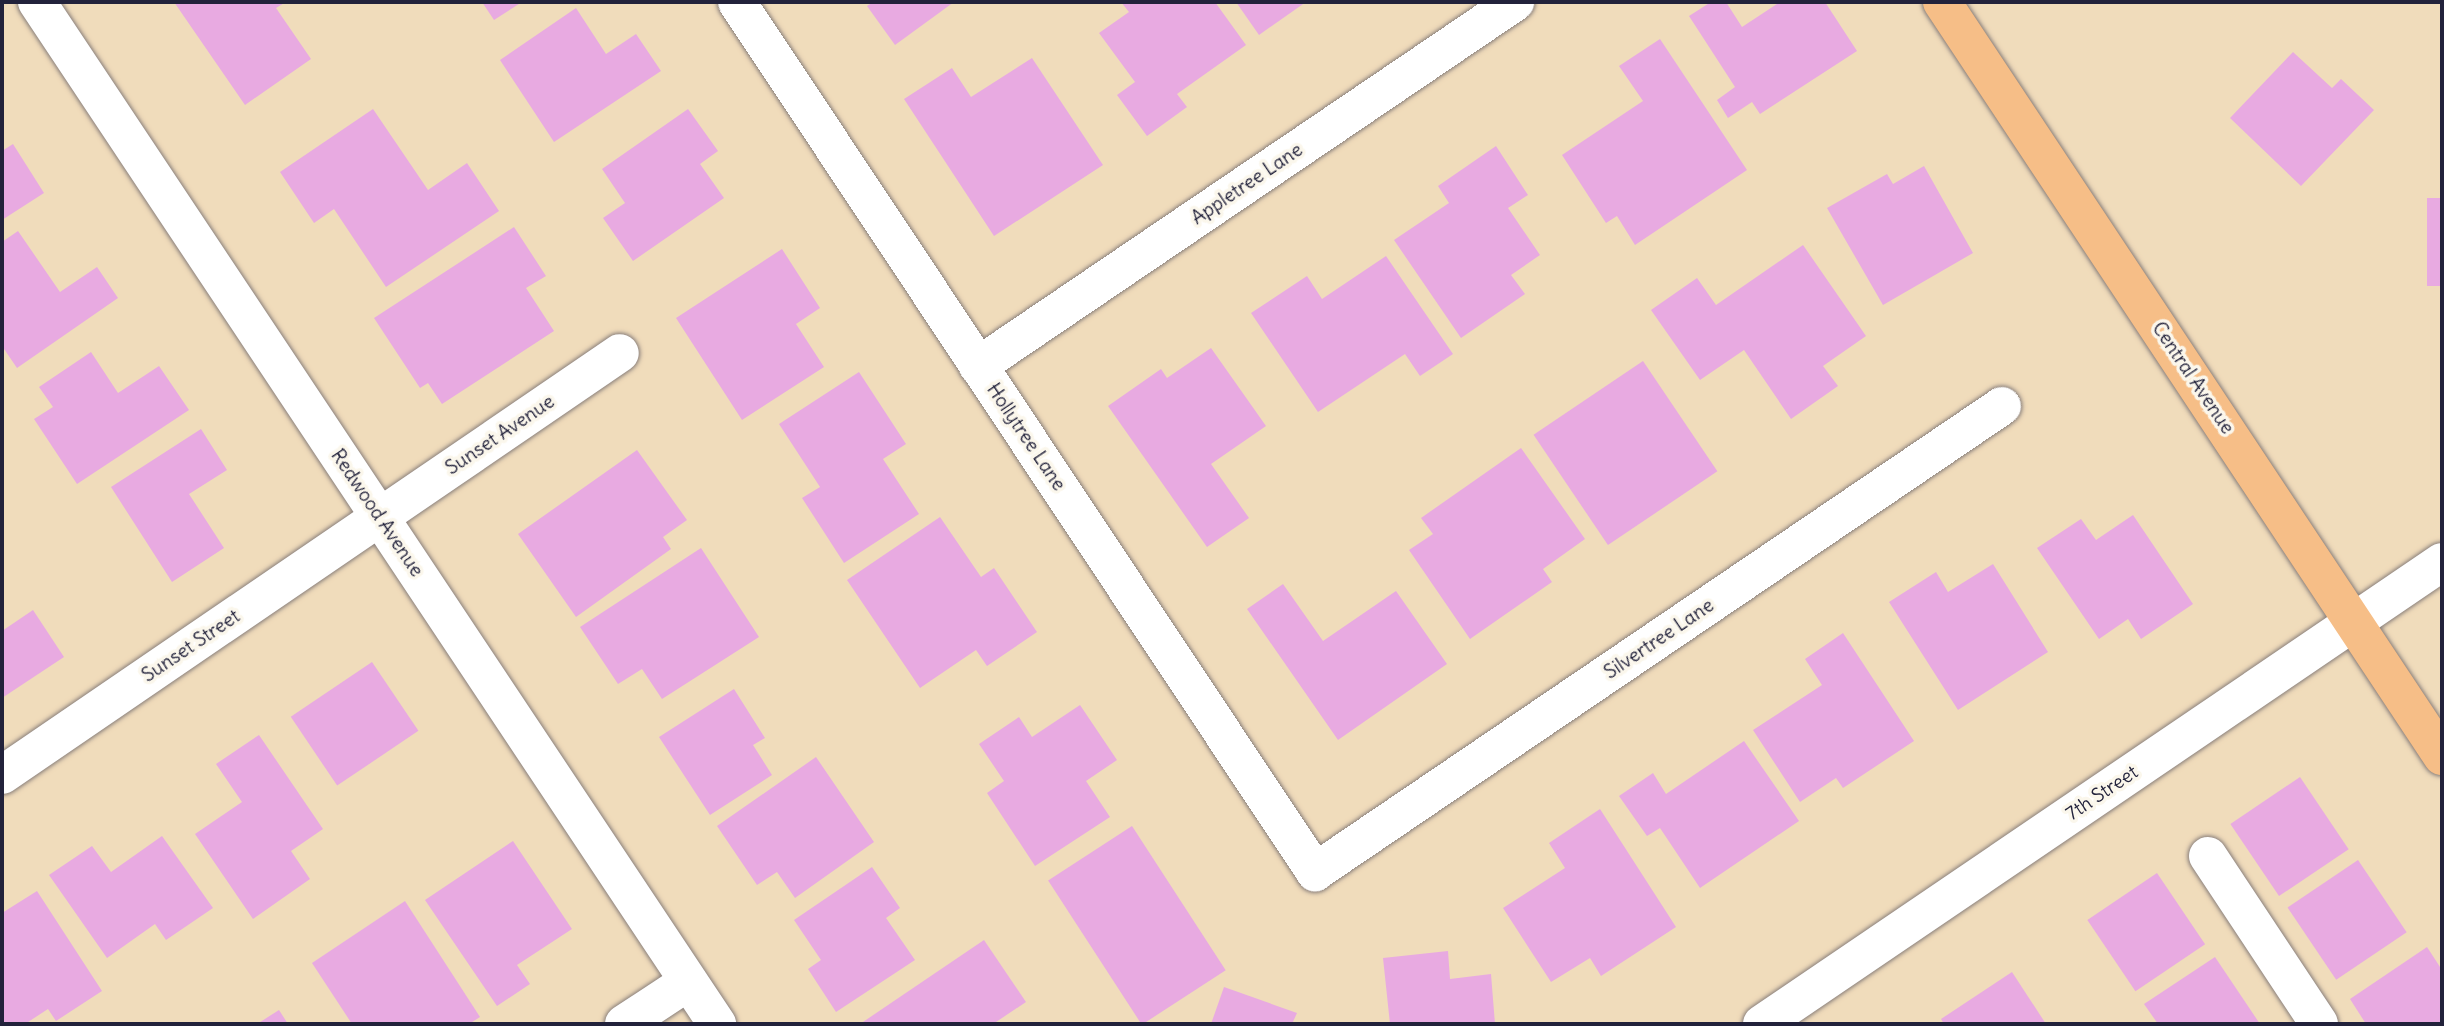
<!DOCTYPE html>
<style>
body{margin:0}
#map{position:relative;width:2444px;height:1026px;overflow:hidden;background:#f0dcbb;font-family:Delius,sans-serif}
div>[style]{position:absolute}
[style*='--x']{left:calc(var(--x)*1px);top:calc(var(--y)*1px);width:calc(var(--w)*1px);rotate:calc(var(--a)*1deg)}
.building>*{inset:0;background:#e8aae1;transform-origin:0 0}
.roads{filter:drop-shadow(0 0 2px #897f7b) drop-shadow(0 0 2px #897f7b)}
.minor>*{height:38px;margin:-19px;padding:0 19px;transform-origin:19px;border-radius:19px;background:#fff}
.major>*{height:38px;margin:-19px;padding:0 19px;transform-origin:19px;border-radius:19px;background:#f6be87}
span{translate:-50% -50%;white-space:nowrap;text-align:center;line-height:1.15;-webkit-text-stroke:7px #fbf7ec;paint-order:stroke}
.street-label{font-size:19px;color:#22223b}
.frame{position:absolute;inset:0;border:4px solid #22223b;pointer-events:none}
</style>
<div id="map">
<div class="building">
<div style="clip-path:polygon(174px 2px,286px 2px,276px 8px,311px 59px,245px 105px)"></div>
<div style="clip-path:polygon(482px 2px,522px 2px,494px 20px)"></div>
<div style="clip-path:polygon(873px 2px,954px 2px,895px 45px,867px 6px)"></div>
<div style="clip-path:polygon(1121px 2px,1215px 2px,1246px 45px,1177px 94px,1187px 107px,1147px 136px,1117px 95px,1135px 82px,1099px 33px,1129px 12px)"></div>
<div style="clip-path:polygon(1236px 2px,1306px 2px,1259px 35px)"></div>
<div style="clip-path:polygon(1711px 2px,1726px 2px,1742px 27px,1780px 2px,1825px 2px,1857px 51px,1760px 114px,1752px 102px,1728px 118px,1717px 100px,1735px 87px,1689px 16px)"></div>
<div style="clip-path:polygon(576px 8px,606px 54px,636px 34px,661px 71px,554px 142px,500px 60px)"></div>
<div style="clip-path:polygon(1660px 39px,1747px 170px,1635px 245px,1617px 216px,1606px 223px,1562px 155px,1643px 101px,1619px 66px)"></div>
<div style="clip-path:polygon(2293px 52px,2332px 88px,2341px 79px,2374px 110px,2301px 186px,2230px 118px)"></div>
<div style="clip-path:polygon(1032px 58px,1103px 165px,994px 236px,904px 99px,952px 68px,971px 97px)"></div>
<div style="clip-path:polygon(373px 109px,428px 190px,467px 163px,499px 211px,386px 287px,334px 209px,314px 223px,280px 172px)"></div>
<div style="clip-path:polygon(688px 109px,718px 151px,700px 164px,724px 198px,633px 261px,603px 218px,625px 203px,602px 169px)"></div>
<div style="clip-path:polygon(13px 144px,44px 193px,2px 220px,2px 151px)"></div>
<div style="clip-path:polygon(1496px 146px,1528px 195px,1508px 208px,1540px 255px,1511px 275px,1525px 294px,1461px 338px,1394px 240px,1449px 203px,1438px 186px)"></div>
<div style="clip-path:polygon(1924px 166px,1973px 253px,1883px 305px,1827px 208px,1887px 174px,1893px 184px)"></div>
<div style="left:2427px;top:198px;width:15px;height:88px"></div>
<div style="clip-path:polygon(514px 227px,546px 276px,526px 288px,554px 331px,442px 404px,428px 383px,420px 388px,374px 318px)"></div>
<div style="clip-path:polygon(18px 231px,60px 292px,97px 267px,118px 298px,17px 368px,2px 346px,2px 242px)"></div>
<div style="clip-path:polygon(1803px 245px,1866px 336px,1823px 366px,1838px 386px,1791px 419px,1744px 350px,1700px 380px,1651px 310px,1697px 278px,1716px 305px)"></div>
<div style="clip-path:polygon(782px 249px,820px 308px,796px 324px,824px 367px,742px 420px,676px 318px)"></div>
<div style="clip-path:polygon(1386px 256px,1453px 354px,1420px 376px,1405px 354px,1318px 412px,1251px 313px,1307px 276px,1322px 299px)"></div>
<div style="clip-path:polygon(1211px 348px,1266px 426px,1211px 464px,1249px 518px,1207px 547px,1108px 406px,1161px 369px,1167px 378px)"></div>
<div style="clip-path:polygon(91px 352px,118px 393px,159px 366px,189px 410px,77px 484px,34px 419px,53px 407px,39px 387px)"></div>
<div style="left:1643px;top:361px;width:133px;height:132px;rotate:56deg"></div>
<div style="clip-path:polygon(859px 372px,906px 444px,883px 459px,919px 514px,844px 563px,802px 498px,820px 487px,779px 424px)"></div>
<div style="clip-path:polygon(201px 429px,227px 470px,189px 494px,224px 548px,172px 582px,111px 487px)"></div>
<div style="clip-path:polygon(1521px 448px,1585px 539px,1543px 569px,1552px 582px,1470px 639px,1409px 550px,1433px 534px,1421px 518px)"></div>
<div style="clip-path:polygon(637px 450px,687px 520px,663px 537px,671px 549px,576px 617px,518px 534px)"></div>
<div style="clip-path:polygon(2133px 515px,2193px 604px,2141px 639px,2128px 619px,2099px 639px,2037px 548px,2081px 519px,2096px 540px)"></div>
<div style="clip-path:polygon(940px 517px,981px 577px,994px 568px,1037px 632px,987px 666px,976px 650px,920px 688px,847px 580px)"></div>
<div style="clip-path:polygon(701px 548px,759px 637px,662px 699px,642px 669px,618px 684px,580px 627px)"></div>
<div style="clip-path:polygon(1993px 564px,2048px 652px,1958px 710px,1889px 602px,1936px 572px,1948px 592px)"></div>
<div style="clip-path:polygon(1283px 584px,1323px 641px,1396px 591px,1447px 664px,1338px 740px,1247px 609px)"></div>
<div style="clip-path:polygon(33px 610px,64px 657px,2px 698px,2px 631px)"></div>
<div style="clip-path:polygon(1843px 633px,1914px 741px,1843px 788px,1836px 778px,1800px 802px,1753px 730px,1822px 685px,1805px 659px)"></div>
<div style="left:372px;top:662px;width:83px;height:98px;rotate:56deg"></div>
<div style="clip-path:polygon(734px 689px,765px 738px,753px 745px,772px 775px,710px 815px,659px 737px)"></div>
<div style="clip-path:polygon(1080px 705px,1117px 760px,1086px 781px,1110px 817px,1035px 866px,987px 793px,1004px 781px,979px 744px,1019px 717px,1032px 737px)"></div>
<div style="clip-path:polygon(259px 735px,323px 829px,291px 851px,310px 879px,253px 919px,195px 834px,242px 802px,216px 764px)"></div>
<div style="clip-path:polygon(1744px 741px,1799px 821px,1700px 888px,1660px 828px,1647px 836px,1619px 796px,1653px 773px,1666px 794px)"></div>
<div style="clip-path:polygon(816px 757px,874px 842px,795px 898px,777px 872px,757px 885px,717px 826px)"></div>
<div style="left:2300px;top:777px;width:87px;height:84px;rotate:56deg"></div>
<div style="clip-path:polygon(1600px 809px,1676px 927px,1601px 976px,1590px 958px,1551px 982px,1503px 908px,1565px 868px,1549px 843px)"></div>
<div style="left:1132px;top:826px;width:172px;height:100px;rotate:57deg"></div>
<div style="clip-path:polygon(162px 836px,213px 908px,166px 940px,155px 924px,107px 958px,49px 875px,92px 846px,111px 872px)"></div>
<div style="clip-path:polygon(513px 841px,572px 929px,517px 965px,530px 984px,497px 1006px,425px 900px)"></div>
<div style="left:2358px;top:860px;width:87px;height:85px;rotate:56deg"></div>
<div style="clip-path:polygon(872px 867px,900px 908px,886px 918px,915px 960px,836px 1012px,808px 969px,821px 960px,794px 920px)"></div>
<div style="left:2157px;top:873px;width:86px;height:84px;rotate:56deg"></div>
<div style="clip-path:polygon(37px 891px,102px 991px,56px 1021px,48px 1009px,25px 1024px,2px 1024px,2px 913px)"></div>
<div style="clip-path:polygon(405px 901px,480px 1017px,469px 1024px,352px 1024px,312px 963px)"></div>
<div style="clip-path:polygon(984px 940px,1026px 1002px,993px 1024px,860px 1024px)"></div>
<div style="clip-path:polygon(2427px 947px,2442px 970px,2442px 1024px,2366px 1024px,2350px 999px)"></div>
<div style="clip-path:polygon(1448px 951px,1450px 979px,1491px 974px,1495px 1024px,1390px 1024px,1383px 958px)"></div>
<div style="clip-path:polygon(2215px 957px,2260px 1024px,2158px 1024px,2144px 1004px)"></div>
<div style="clip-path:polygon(2012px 972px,2046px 1024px,1944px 1024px,1941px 1019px)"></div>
<div style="clip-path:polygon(1224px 987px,1297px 1013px,1292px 1024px,1211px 1024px)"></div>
<div style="clip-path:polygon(279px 1010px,288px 1024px,257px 1024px)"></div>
</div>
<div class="roads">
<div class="minor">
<div style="--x:37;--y:2;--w:1228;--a:56.36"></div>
<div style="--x:737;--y:2;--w:1045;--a:56.4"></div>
<div style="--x:1315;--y:872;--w:830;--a:-34.15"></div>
<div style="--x:978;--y:366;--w:649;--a:-34.13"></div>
<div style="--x:2;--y:775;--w:748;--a:-34.33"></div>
<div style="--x:2208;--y:856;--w:201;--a:56.5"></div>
<div style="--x:624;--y:1024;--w:77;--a:-33.3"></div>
<div style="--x:1762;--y:1024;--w:822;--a:-34.19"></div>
</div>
<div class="major">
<div style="--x:1942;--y:2;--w:905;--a:56.45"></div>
</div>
</div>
<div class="street-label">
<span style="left:1247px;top:184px;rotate:-34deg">Appletree Lane</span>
<span style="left:2193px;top:378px;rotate:56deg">Central Avenue</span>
<span style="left:500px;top:435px;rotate:-34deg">Sunset Avenue</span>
<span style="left:1026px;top:437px;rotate:56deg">Hollytree Lane</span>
<span style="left:377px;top:513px;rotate:56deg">Redwood Avenue</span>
<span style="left:1659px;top:639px;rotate:-34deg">Silvertree Lane</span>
<span style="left:191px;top:646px;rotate:-34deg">Sunset Street</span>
<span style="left:2102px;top:793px;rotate:-34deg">7th Street</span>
</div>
<div class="frame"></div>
</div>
